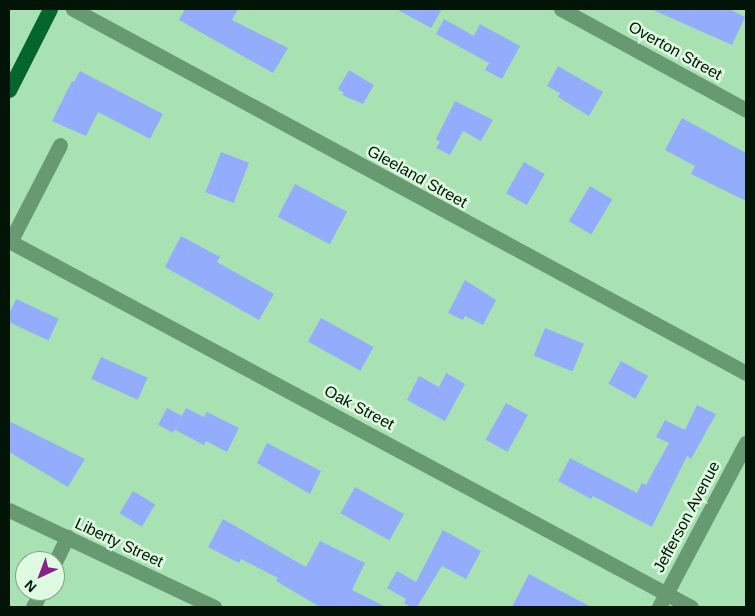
<!DOCTYPE html>
<style>
body{margin:0}
#map{position:relative;width:755px;height:616px;overflow:hidden;background:#a8e2b3;font-family:Arial,sans-serif}
div>[style]{position:absolute}
[style*='--x']{left:calc(var(--x)*1px);top:calc(var(--y)*1px);width:calc(var(--w)*1px);rotate:calc(var(--a)*1deg)}
.building>*{inset:0;background:#93adfc;transform-origin:0 0}
.minor>*{height:15px;margin:-7.5px;padding:0 7.5px;transform-origin:7.5px;border-radius:7.5px;background:#689a72}
.major>*{height:15px;margin:-7.5px;padding:0 7.5px;transform-origin:7.5px;border-radius:7.5px;background:#04662c}
span{translate:-50% -50%;white-space:nowrap;text-align:center;line-height:1.15;-webkit-text-stroke:5px #defbe2;paint-order:stroke}
.street-label{font-size:16px;color:#011405}
.frame{position:absolute;inset:0;border:10px solid #011405;pointer-events:none}
.north{position:absolute;left:15px;top:551px;width:50px;height:50px;box-sizing:border-box;background:#defbe2;border:1px solid #869f8a;border-radius:50%;rotate:223deg;font-size:14px;font-weight:700;line-height:20px;text-align:center;color:#011405}
.north::after{content:'';display:block;margin:auto;width:18px;height:22px;background:#8a2186;clip-path:polygon(50% 0,100% 100%,50% 72%,0 100%)}
</style>
<div id="map">
<div class="building">
<div style="clip-path:polygon(185px 9px,238px 9px,232px 20px,288px 48px,273px 73px,179px 20px)"></div>
<div style="clip-path:polygon(396px 9px,442px 9px,431px 28px)"></div>
<div style="clip-path:polygon(651px 9px,729px 9px,745px 17px,732px 45px)"></div>
<div style="clip-path:polygon(444px 19px,474px 36px,480px 24px,520px 46px,502px 79px,485px 70px,489px 63px,436px 34px)"></div>
<div style="clip-path:polygon(558px 66px,603px 92px,589px 116px,558px 97px,560px 93px,547px 86px)"></div>
<div style="clip-path:polygon(349px 70px,374px 85px,363px 104px,342px 95px,344px 93px,338px 89px)"></div>
<div style="clip-path:polygon(80px 71px,163px 114px,150px 139px,98px 112px,86px 136px,52px 121px,72px 81px,74px 82px)"></div>
<div style="clip-path:polygon(455px 101px,493px 120px,481px 141px,463px 131px,450px 155px,436px 148px,440px 142px,436px 139px)"></div>
<div style="clip-path:polygon(682px 118px,746px 153px,746px 201px,691px 174px,695px 166px,665px 150px)"></div>
<div style="left:221px;top:152px;width:30px;height:43px;rotate:21deg"></div>
<div style="left:524px;top:162px;width:24px;height:36px;rotate:30deg"></div>
<div style="left:295px;top:184px;width:59px;height:37px;rotate:28deg"></div>
<div style="left:590px;top:186px;width:26px;height:41px;rotate:31deg"></div>
<div style="clip-path:polygon(181px 236px,220px 257px,217px 262px,274px 294px,259px 320px,165px 267px)"></div>
<div style="clip-path:polygon(465px 280px,496px 300px,483px 325px,465px 316px,463px 320px,448px 313px)"></div>
<div style="left:16px;top:299px;width:47px;height:24px;rotate:25deg"></div>
<div style="left:321px;top:318px;width:60px;height:27px;rotate:29deg"></div>
<div style="left:545px;top:328px;width:42px;height:30px;rotate:22deg"></div>
<div style="left:101px;top:357px;width:51px;height:24px;rotate:24deg"></div>
<div style="left:621px;top:361px;width:31px;height:26px;rotate:29deg"></div>
<div style="clip-path:polygon(446px 373px,465px 384px,445px 421px,407px 400px,419px 376px,439px 387px)"></div>
<div style="left:506px;top:403px;width:25px;height:42px;rotate:29deg"></div>
<div style="clip-path:polygon(697px 405px,716px 414px,691px 459px,687px 456px,652px 527px,593px 496px,591px 499px,558px 481px,570px 458px,637px 493px,642px 483px,646px 485px,669px 443px,656px 437px,665px 420px,685px 430px)"></div>
<div style="left:167px;top:408px;width:17px;height:19px;rotate:28deg"></div>
<div style="clip-path:polygon(186px 408px,204px 417px,207px 412px,239px 428px,227px 452px,206px 441px,204px 445px,175px 430px)"></div>
<div style="clip-path:polygon(9px 421px,85px 459px,68px 487px,9px 452px)"></div>
<div style="clip-path:polygon(267px 443px,321px 471px,310px 494px,257px 463px)"></div>
<div style="left:355px;top:487px;width:56px;height:30px;rotate:29deg"></div>
<div style="left:133px;top:491px;width:26px;height:26px;rotate:31deg"></div>
<div style="clip-path:polygon(223px 519px,306px 567px,320px 541px,365px 563px,352px 590px,386px 607px,320px 607px,276px 581px,278px 578px,241px 559px,239px 563px,208px 547px)"></div>
<div style="clip-path:polygon(443px 530px,481px 551px,466px 579px,442px 566px,417px 607px,411px 607px,404px 603px,406px 599px,387px 588px,397px 571px,416px 582px)"></div>
<div style="clip-path:polygon(529px 574px,591px 607px,512px 607px)"></div>
</div>
<div class="minor">
<div style="--x:73;--y:9;--w:765;--a:28.41"></div>
<div style="--x:561;--y:9;--w:211;--a:28.6"></div>
<div style="--x:9;--y:241;--w:774;--a:28.22"></div>
<div style="--x:10;--y:242;--w:109;--a:-62.7"></div>
<div style="--x:9;--y:510;--w:227;--a:25.3"></div>
<div style="--x:55;--y:562;--w:28;--a:-64"></div>
<div style="--x:33;--y:607;--w:18;--a:-63"></div>
<div style="--x:659;--y:607;--w:186;--a:-62.1"></div>
</div>
<div class="major">
<div style="--x:9;--y:90;--w:91;--a:-63.2"></div>
</div>
<div class="street-label">
<span style="left:675px;top:51px;rotate:29deg">Overton Street</span>
<span style="left:417px;top:177px;rotate:29deg">Gleeland Street</span>
<span style="left:359px;top:408px;rotate:28deg">Oak Street</span>
<span style="left:687px;top:517px;rotate:-62deg">Jefferson Avenue</span>
<span style="left:119px;top:543px;rotate:25deg">Liberty Street</span>
</div>
<div class="frame"></div>
<div class="north">N</div>
</div>
